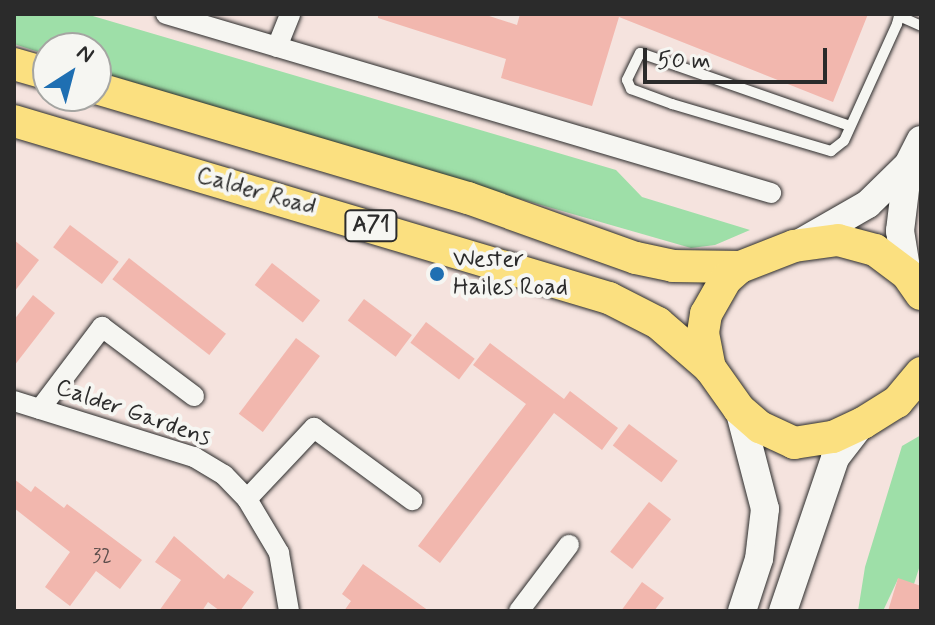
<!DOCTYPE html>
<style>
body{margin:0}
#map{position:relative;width:935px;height:625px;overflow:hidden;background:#f5e3de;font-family:Mynerve,sans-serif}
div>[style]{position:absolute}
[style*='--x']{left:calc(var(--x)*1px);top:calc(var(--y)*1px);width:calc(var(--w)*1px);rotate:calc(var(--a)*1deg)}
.green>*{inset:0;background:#9edfa8}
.building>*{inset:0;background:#f2b7ae;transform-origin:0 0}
.roads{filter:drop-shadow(0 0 2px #2b2b2b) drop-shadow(0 0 2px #2b2b2b)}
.lane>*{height:10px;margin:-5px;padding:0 5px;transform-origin:5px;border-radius:5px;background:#f6f6f2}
.street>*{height:20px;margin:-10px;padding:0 10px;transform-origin:10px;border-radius:10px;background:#f6f6f2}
.secondary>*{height:28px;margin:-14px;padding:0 14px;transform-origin:14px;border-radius:14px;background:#f6f6f2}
.primary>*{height:32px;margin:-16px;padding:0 16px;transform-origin:16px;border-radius:16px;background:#fbe080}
.dots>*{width:22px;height:22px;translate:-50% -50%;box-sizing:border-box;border:4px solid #f6f6f2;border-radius:50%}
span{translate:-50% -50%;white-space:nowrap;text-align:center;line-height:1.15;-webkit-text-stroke:8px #f6f6f2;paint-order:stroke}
.number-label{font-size:20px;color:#5d4e4c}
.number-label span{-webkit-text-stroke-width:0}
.shield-label span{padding:2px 6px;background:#f6f6f2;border:2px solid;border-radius:6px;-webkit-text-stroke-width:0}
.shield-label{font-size:22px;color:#2b2b2b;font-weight:700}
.street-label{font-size:24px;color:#2b2b2b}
.poi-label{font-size:24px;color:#2b2b2b}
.left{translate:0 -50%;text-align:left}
.frame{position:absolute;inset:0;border:16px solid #2b2b2b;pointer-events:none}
.north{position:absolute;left:32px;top:32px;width:80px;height:80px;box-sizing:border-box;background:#f6f6f2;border:2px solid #a5a5a2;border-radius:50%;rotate:36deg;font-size:22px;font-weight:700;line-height:32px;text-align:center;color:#2b2b2b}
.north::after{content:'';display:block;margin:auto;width:28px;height:36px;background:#1f6fb2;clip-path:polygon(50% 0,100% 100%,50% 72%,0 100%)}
.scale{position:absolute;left:643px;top:48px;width:184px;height:36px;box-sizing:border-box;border:4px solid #2b2b2b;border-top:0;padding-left:10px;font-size:24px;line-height:28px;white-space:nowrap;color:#2b2b2b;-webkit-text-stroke:6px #f6f6f2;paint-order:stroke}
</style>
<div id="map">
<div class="green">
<div style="clip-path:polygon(14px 14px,86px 14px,616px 170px,642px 197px,750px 230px,715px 245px,691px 248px,503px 194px,96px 71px,96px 48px,48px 48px,48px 55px,14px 44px)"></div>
<div style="clip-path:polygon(921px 435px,921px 562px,914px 584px,898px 579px,883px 611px,858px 611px,865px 567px,902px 446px)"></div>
</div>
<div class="building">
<div style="clip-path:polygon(378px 14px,483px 14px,517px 25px,520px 14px,868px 14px,833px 102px,619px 17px,592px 106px,501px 78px,506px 59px,378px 18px)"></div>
<div style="left:70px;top:225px;width:61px;height:28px;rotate:37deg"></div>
<div style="clip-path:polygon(14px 240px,39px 260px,14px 292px)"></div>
<div style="left:129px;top:258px;width:123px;height:27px;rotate:38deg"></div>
<div style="left:272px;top:263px;width:61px;height:28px;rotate:38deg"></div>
<div style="clip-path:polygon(33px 295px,55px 313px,14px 366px,14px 320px)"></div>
<div style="left:364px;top:299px;width:60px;height:27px;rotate:37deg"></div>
<div style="left:426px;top:322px;width:61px;height:26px;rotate:37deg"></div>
<div style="left:296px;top:338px;width:30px;height:95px;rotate:37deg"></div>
<div style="clip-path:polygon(490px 343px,564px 399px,570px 391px,618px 428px,602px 450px,554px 413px,440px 563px,418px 546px,526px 404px,473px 365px)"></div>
<div style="left:629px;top:424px;width:61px;height:27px;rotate:37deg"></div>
<div style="clip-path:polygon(14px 479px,31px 492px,35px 486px,64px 508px,67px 504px,142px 560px,120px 589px,96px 571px,70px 606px,45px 587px,70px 552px,14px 508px)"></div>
<div style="left:649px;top:502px;width:28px;height:63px;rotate:38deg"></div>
<div style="clip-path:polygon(174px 536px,224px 579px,228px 574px,254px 592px,240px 611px,220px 611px,208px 602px,202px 611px,159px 611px,181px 580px,155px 562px)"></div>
<div style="clip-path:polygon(363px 564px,429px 611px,344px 611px,351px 601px,342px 594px)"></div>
<div style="clip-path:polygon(898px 578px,921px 586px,921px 611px,888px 611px)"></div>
<div style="clip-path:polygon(642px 582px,664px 598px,654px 611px,621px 611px)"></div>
</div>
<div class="roads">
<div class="lane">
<div style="--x:850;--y:126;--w:222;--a:-160.8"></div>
<div style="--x:640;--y:53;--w:30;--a:116"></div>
<div style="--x:627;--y:80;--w:10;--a:66"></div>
<div style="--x:631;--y:89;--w:44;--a:20.1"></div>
<div style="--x:672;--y:104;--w:166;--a:16.5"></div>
<div style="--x:831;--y:151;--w:16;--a:-38"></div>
<div style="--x:844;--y:141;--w:128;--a:-65.6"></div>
<div style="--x:897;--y:24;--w:8;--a:-76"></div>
<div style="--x:899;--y:16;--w:24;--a:24"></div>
</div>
<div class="street">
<div style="--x:166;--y:14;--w:631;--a:16.48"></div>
<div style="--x:277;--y:47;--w:35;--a:-68"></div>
<div style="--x:14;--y:401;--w:189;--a:17.3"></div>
<div style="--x:194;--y:457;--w:35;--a:31"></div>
<div style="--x:224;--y:475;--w:33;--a:46"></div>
<div style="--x:247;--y:499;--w:63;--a:59.3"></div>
<div style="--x:279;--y:553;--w:59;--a:80.2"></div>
<div style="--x:40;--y:409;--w:103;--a:-52.9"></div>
<div style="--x:102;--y:327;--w:115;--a:36.9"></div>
<div style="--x:247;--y:499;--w:98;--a:-46.7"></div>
<div style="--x:314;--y:428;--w:122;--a:36.3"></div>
<div style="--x:519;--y:611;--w:83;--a:-52.9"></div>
</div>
<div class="secondary">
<div style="--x:802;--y:242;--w:76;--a:-29.9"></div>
<div style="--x:868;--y:204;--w:56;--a:-44.3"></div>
<div style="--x:908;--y:165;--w:28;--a:-63"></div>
<div style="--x:907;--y:274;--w:44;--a:-99.2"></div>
<div style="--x:900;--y:231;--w:66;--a:-83.1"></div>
<div style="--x:739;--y:409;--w:103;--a:75.4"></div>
<div style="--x:765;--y:509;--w:50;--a:96.8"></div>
<div style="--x:759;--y:559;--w:55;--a:108.1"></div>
<div style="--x:783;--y:611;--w:162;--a:-71.2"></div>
<div style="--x:835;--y:458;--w:44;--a:-52.4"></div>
</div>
<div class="primary">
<div style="--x:14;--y:64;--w:35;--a:16"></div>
<div style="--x:96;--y:88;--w:388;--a:16.5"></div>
<div style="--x:468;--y:198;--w:178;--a:19.7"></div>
<div style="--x:636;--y:258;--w:38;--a:12"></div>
<div style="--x:673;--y:266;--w:67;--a:0.9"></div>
<div style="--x:14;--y:121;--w:621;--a:16.57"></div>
<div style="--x:609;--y:298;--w:55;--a:27"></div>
<div style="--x:658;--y:323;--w:69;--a:40.9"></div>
<div style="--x:921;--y:294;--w:24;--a:-125"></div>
<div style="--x:907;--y:274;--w:40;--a:-143"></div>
<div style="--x:875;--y:250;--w:38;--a:-165"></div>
<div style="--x:838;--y:240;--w:44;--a:172.2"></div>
<div style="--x:794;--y:246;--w:58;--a:158.7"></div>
<div style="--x:740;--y:267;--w:18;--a:139"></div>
<div style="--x:726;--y:279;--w:40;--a:119.7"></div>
<div style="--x:706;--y:314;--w:19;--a:99"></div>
<div style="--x:703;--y:333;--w:36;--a:79"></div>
<div style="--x:710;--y:368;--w:50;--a:54.7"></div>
<div style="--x:739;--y:409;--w:28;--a:41"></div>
<div style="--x:760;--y:427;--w:38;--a:25"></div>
<div style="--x:794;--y:443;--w:39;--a:-9"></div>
<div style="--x:833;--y:437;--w:33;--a:-25"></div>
<div style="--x:863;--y:423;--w:40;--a:-32"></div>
<div style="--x:897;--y:402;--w:38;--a:-50"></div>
</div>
</div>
<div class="dots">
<div style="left:437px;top:274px;background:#1f6fb2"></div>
</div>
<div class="number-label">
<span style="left:102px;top:556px">32</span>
</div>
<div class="shield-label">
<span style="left:371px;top:226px">A71</span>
</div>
<div class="street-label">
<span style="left:256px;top:192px;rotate:16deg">Calder Road</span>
<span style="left:133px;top:413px;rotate:19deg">Calder Gardens</span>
</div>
<div class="poi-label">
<span class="left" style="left:453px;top:274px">Wester<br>Hailes Road</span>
</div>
<div class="frame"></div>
<div class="north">N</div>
<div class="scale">50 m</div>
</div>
